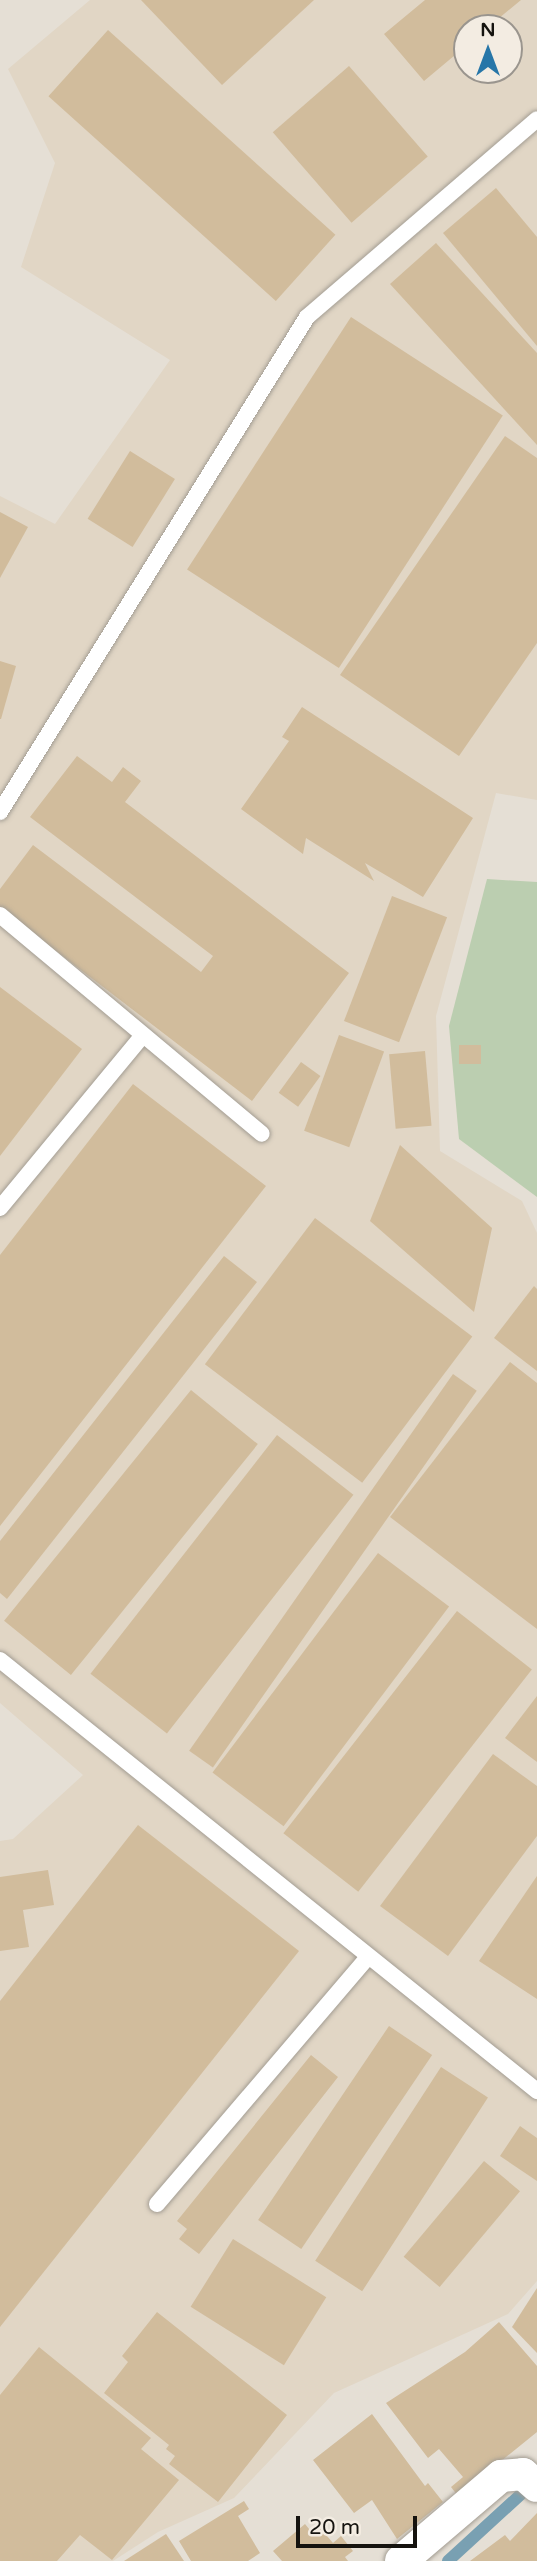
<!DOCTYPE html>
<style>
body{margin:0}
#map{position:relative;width:537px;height:2561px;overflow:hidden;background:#e5dfd5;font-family:"Varela Round",sans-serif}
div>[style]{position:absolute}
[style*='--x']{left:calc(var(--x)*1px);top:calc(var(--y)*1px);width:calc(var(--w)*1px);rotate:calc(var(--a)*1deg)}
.built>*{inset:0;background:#e1d6c5}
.green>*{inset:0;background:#bbceb0}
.stream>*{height:12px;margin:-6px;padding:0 6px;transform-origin:6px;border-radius:6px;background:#79a0b2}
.building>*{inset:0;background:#d1bc9c;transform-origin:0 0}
.roads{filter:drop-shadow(0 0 2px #a39d93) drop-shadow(0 0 2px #a39d93)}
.lane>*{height:16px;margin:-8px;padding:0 8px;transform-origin:8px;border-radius:8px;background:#fff}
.street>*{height:32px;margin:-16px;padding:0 16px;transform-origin:16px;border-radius:16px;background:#fff}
span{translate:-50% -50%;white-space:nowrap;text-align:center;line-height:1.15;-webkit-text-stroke:6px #f3ece2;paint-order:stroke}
.north{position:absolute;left:453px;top:14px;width:70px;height:70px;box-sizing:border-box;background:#f3ece2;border:2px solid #9a958e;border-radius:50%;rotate:0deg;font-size:19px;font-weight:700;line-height:28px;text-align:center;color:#15130f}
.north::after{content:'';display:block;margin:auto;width:24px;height:32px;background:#2776a8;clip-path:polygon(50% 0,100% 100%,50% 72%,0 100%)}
.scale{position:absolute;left:296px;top:2516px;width:121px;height:32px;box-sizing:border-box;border:4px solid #15130f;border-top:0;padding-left:9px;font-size:21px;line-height:24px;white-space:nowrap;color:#15130f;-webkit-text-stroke:5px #f3ece2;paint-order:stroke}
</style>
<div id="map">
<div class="built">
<div style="clip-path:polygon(evenodd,90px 0,537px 0,537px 800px,496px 793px,436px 1016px,440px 1151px,522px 1201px,537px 1233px,537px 2281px,508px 2314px,334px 2393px,234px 2498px,158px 2532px,113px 2561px,0 2561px,0 1841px,13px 1839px,83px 1775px,0 1703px,0 496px,55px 524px,170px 360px,21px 267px,55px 163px,8px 69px,90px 0,467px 28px,509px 28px,509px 70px,467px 70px,467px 28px)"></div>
</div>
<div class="green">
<div style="clip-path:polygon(487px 879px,537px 882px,537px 1197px,459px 1139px,449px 1026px)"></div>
</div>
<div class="stream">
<div style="--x:448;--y:2561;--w:115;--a:-42.5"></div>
</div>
<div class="building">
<div style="clip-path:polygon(141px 0,314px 0,222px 85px)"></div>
<div style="clip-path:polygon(425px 0,521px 0,487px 28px,467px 28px,467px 45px,424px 81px,384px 34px)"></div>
<div style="left:108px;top:30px;width:306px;height:89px;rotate:42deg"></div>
<div style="left:349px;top:66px;width:120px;height:101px;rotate:49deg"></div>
<div style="clip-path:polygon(496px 188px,537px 237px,537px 346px,443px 233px)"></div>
<div style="clip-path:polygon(436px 243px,537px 353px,537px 445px,390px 284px)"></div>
<div style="left:351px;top:317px;width:181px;height:301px;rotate:33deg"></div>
<div style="clip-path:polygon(505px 436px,537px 458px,537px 643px,459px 756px,340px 675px)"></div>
<div style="left:130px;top:451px;width:53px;height:80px;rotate:32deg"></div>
<div style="clip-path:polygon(0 512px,28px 527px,0 578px)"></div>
<div style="clip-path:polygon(0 661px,16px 666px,1px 719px,0 719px)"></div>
<div style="clip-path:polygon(302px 707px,473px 818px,423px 897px,365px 863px,374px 881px,306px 838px,303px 854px,241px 809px,289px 741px,282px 737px)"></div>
<div style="clip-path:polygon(77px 756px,112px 782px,123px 767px,141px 781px,125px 802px,349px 973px,252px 1101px,0 908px,0 889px,33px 845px,201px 972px,213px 956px,30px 817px)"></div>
<div style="left:392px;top:896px;width:59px;height:134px;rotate:21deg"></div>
<div style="clip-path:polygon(0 987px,82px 1049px,0 1156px)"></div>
<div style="left:339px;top:1035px;width:48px;height:102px;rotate:20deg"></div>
<div style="left:459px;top:1045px;width:22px;height:19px"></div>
<div style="left:425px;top:1051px;width:75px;height:36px;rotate:85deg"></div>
<div style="left:301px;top:1062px;width:24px;height:38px;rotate:36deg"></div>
<div style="clip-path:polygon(133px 1084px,266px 1186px,0 1526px,0 1255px)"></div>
<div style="clip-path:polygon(400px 1145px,492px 1228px,474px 1312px,370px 1221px)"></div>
<div style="left:315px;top:1218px;width:197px;height:183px;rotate:37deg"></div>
<div style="clip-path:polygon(224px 1256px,257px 1282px,7px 1599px,0 1593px,0 1541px)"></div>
<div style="clip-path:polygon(534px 1286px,537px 1289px,537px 1371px,494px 1338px)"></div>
<div style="clip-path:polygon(510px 1362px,537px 1383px,537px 1629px,390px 1517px)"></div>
<div style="left:453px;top:1374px;width:29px;height:460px;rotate:35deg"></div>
<div style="left:191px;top:1390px;width:86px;height:297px;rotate:39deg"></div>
<div style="left:277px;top:1435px;width:97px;height:303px;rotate:38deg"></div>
<div style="left:378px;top:1553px;width:89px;height:275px;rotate:37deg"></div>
<div style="left:457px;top:1611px;width:95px;height:282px;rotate:38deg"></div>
<div style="clip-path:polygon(537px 1696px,537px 1762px,505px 1738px)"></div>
<div style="clip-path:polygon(493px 1754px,537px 1786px,537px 1836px,448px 1956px,380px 1906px)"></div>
<div style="clip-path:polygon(138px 1825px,299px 1951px,0 2327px,0 2001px)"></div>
<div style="clip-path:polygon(48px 1870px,54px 1905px,23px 1910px,29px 1947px,0 1951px,0 1877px)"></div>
<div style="clip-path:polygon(537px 1876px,537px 1999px,479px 1961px)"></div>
<div style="left:389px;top:2026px;width:52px;height:234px;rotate:34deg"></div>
<div style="clip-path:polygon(311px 2055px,338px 2077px,199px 2254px,179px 2239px,187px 2229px,177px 2221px)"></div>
<div style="left:441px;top:2067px;width:56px;height:231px;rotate:33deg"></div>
<div style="clip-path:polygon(520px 2126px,537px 2138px,537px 2181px,500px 2156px)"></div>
<div style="left:484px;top:2161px;width:47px;height:125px;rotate:40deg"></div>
<div style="left:233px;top:2239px;width:110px;height:80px;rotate:32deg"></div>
<div style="clip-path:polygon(537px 2288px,537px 2353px,512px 2327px)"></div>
<div style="clip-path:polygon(157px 2312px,287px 2415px,218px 2502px,169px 2464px,175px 2456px,166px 2449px,169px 2445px,104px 2393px,128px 2362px,122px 2356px)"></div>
<div style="clip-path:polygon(499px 2322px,537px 2366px,537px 2432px,458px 2496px,451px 2487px,463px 2477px,439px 2449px,428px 2458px,386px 2403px,465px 2352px)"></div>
<div style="clip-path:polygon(39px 2347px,151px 2438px,141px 2449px,179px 2480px,112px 2560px,80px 2535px,57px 2561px,0 2561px,0 2395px)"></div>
<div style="clip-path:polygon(372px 2414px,425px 2486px,428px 2483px,443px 2502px,397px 2539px,372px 2500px,354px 2513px,313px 2460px)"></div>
<div style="clip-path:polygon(244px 2501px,249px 2509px,238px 2516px,260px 2553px,248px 2561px,191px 2561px,179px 2541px)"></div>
<div style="clip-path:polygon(537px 2513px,537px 2561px,470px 2561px,505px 2535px,510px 2541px)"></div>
<div style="clip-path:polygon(305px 2524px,314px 2535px,321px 2529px,333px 2543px,341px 2536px,353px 2551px,345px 2557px,348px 2561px,282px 2561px,273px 2551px)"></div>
<div style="clip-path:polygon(166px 2534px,184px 2561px,124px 2561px)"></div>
</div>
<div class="roads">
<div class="lane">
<div style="--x:0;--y:812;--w:582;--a:-58.19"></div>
<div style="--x:307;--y:317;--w:303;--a:-40.7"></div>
<div style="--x:0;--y:915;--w:341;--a:39.9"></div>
<div style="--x:0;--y:1208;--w:224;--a:-50.4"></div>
<div style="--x:0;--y:1660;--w:689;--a:38.75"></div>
<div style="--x:157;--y:2204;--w:325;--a:-49.5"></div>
</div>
<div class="street">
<div style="--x:401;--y:2561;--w:131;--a:-40.4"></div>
<div style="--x:501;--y:2476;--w:22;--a:-5"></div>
<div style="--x:523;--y:2474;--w:18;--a:41"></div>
</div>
</div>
<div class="north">N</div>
<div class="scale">20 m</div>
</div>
